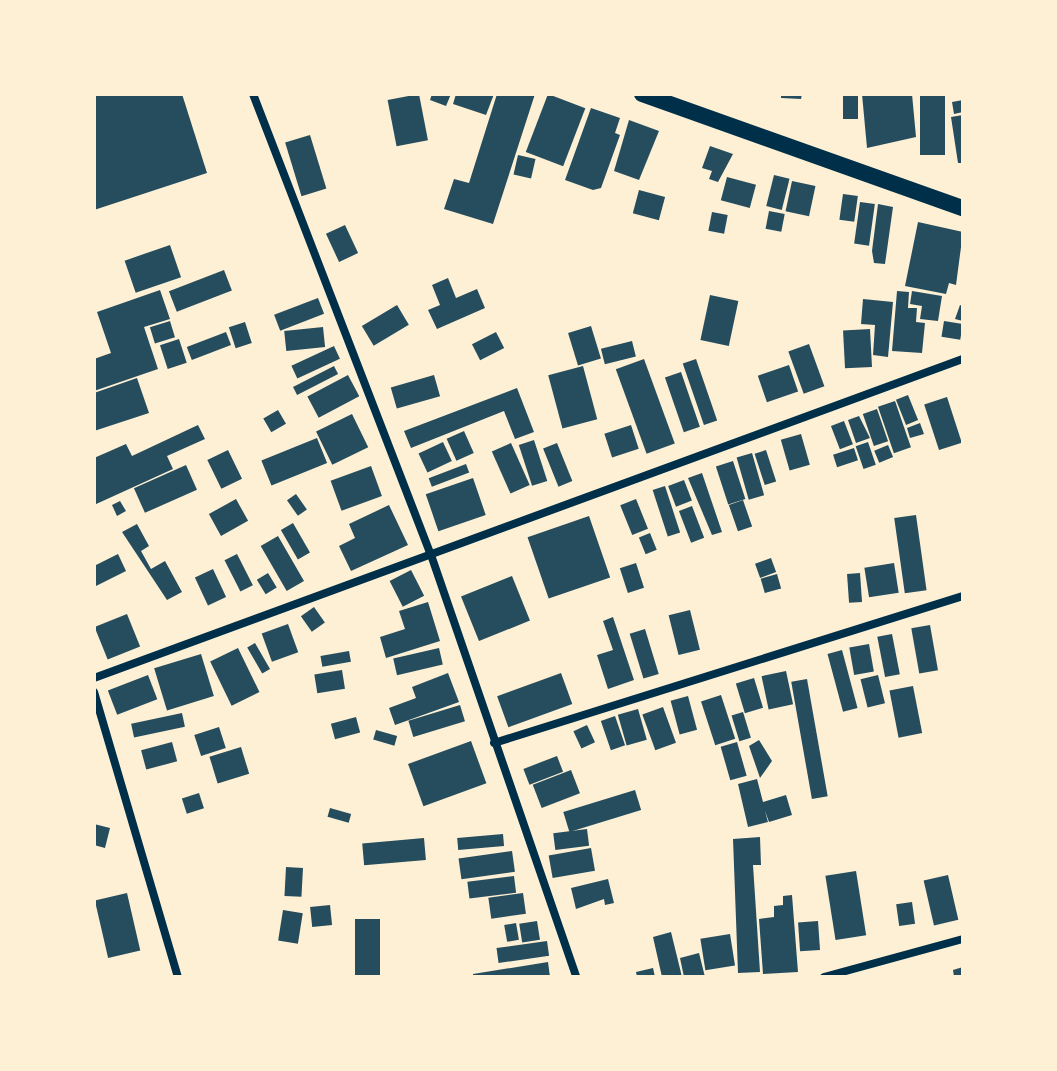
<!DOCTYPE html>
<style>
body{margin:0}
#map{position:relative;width:1057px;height:1071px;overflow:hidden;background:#fdf0d5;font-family:Figtree,sans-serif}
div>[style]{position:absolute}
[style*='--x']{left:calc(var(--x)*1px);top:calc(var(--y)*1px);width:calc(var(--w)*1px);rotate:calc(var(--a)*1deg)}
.building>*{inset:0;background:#264d5e;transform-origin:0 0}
.minor>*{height:8px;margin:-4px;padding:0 4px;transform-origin:4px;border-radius:4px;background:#003049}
.secondary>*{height:16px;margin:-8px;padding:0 8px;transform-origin:8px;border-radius:8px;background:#003049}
span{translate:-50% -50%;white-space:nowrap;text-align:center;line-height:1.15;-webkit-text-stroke:8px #fdf0d5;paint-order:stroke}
.frame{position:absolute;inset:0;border:96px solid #fdf0d5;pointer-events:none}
</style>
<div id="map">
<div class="building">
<div style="clip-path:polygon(94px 94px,182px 94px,207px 173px,94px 210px)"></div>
<div style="left:419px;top:94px;width:47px;height:32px;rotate:79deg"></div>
<div style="clip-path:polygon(432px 94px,451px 94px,446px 106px,430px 100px)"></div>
<div style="clip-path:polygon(456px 94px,494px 94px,486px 115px,453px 104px)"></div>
<div style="clip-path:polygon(497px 94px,535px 94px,493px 224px,444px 209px,454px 179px,469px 183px)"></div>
<div style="left:548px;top:94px;width:40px;height:62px;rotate:21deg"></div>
<div style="clip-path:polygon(781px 94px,802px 94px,801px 99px,781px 98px)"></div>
<div style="left:843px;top:94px;width:15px;height:25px"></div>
<div style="clip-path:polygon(862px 94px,912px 94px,916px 137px,867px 148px)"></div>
<div style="left:920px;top:94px;width:25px;height:61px"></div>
<div style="clip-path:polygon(963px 100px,963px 112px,954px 114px,952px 102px)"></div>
<div style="clip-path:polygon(591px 108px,620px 118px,615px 133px,620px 135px,601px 188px,593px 190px,565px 180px)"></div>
<div style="clip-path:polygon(963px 115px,963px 163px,958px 163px,951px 117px)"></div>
<div style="clip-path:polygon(629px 120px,659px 131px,639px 180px,614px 171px)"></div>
<div style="left:310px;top:135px;width:56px;height:26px;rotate:73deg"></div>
<div style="clip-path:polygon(710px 146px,733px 154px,718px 182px,709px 179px,712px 171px,702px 168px)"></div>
<div style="left:518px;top:155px;width:18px;height:20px;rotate:13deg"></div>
<div style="left:774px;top:175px;width:16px;height:32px;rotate:14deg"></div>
<div style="left:727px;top:177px;width:30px;height:24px;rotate:15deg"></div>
<div style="left:792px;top:181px;width:24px;height:31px;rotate:12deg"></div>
<div style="left:639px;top:190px;width:27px;height:24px;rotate:15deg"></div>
<div style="left:843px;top:194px;width:15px;height:26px;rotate:8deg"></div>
<div style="left:860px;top:202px;width:15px;height:42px;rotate:8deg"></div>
<div style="clip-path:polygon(878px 204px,893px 207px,885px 264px,874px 263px,872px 251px)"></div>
<div style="left:769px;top:211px;width:16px;height:18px;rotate:11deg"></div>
<div style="left:712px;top:212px;width:16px;height:19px;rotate:11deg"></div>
<div style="clip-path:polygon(918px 222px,963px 232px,956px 285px,949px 283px,946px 294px,905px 286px)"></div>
<div style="left:345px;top:225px;width:31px;height:21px;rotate:65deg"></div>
<div style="left:170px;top:245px;width:34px;height:48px;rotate:71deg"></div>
<div style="left:224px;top:270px;width:22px;height:59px;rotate:69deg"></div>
<div style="clip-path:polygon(448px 278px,456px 298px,477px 289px,485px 308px,437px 329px,428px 310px,440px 305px,432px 285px)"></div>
<div style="clip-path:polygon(160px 290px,170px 319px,144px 327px,158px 369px,94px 391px,94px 359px,111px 353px,97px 312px)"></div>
<div style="clip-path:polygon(897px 291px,909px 292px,908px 308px,917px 308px,916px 322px,925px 323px,922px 353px,892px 351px)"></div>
<div style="clip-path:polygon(912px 291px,942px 296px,938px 321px,920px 319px,922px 306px,910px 304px)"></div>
<div style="left:710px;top:295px;width:29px;height:46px;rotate:12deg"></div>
<div style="left:318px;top:298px;width:17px;height:47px;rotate:69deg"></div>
<div style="clip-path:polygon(863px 299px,893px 302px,888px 357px,873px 355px,875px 325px,861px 324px)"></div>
<div style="left:397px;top:305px;width:23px;height:41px;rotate:59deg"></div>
<div style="clip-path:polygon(960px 305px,963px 306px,963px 321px,955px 319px)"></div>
<div style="left:170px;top:321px;width:17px;height:21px;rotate:73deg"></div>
<div style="left:944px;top:321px;width:19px;height:16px;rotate:9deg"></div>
<div style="left:245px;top:322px;width:22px;height:17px;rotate:72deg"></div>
<div style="left:591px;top:326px;width:34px;height:24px;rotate:73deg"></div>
<div style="left:323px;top:327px;width:20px;height:39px;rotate:84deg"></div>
<div style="left:870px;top:329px;width:38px;height:27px;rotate:87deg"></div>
<div style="left:226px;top:332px;width:14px;height:42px;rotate:69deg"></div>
<div style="left:496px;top:332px;width:18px;height:27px;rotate:63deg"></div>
<div style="left:179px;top:339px;width:25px;height:20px;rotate:72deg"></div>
<div style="left:632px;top:341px;width:16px;height:32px;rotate:76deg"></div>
<div style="left:809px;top:344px;width:45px;height:22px;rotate:70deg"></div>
<div style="left:334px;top:346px;width:14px;height:47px;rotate:65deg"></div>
<div style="left:644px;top:359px;width:90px;height:30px;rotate:70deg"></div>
<div style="left:696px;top:359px;width:65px;height:14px;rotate:71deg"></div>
<div style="left:789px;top:365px;width:28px;height:33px;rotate:71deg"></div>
<div style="left:334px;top:366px;width:9px;height:46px;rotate:63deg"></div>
<div style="left:583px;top:366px;width:55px;height:36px;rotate:75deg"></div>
<div style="left:681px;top:372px;width:58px;height:17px;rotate:71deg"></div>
<div style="left:348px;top:375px;width:24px;height:46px;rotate:62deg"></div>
<div style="left:434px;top:375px;width:22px;height:45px;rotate:74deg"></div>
<div style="clip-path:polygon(137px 378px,149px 413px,94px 431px,94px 393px)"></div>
<div style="clip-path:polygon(517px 388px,534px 432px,515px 439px,504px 411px,411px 448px,404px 431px)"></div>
<div style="left:908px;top:395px;width:27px;height:13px;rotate:68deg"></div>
<div style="left:947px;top:397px;width:48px;height:24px;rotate:72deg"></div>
<div style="left:895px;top:401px;width:49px;height:18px;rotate:71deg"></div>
<div style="left:877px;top:409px;width:34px;height:15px;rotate:71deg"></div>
<div style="left:278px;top:410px;width:16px;height:17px;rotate:60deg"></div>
<div style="left:352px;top:414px;width:37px;height:40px;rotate:64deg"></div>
<div style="clip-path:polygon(859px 416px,870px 438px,856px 443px,848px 420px)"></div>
<div style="left:844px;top:421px;width:25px;height:14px;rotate:69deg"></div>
<div style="clip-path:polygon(920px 423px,924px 434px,910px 438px,907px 428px)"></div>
<div style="clip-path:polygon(198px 425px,205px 439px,167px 456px,173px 469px,94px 505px,94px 458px,126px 444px,132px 456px)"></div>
<div style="left:631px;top:425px;width:25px;height:28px;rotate:72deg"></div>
<div style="left:464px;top:431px;width:24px;height:19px;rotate:66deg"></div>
<div style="left:801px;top:434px;width:32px;height:21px;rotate:74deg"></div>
<div style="left:317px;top:438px;width:27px;height:60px;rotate:68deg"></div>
<div style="left:534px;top:440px;width:43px;height:16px;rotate:72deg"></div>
<div style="left:443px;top:442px;width:21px;height:27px;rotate:65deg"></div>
<div style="left:868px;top:442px;width:24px;height:13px;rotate:71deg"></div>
<div style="left:511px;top:443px;width:46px;height:21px;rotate:66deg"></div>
<div style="left:557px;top:443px;width:41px;height:15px;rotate:68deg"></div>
<div style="left:888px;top:445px;width:13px;height:15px;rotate:67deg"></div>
<div style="left:854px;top:448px;width:13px;height:22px;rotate:72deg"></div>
<div style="left:228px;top:450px;width:32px;height:23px;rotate:64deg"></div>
<div style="left:766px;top:450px;width:33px;height:12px;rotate:72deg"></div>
<div style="left:752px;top:453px;width:44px;height:16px;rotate:74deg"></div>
<div style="left:733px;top:461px;width:40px;height:18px;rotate:72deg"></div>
<div style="left:466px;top:464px;width:9px;height:40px;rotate:69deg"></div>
<div style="left:186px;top:465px;width:27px;height:57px;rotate:66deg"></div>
<div style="left:371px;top:466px;width:32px;height:43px;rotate:70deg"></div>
<div style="clip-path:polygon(702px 473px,722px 532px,712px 535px,688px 478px)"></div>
<div style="left:473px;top:478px;width:39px;height:50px;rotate:71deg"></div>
<div style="left:684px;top:480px;width:22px;height:17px;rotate:69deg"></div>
<div style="left:665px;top:486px;width:49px;height:13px;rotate:72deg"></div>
<div style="left:296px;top:494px;width:19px;height:11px;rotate:55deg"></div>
<div style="left:236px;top:499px;width:25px;height:31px;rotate:61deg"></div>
<div style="left:636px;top:499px;width:32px;height:17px;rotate:68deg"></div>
<div style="left:743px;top:500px;width:28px;height:15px;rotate:71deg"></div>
<div style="clip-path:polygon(120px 501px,126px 511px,117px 516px,112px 505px)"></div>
<div style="clip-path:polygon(389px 505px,408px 545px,351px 571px,339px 546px,355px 538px,349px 524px)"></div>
<div style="left:692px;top:506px;width:34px;height:14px;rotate:69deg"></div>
<div style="left:916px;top:515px;width:76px;height:22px;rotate:82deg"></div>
<div style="left:589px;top:516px;width:65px;height:65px;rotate:71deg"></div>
<div style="left:293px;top:523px;width:34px;height:14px;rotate:60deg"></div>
<div style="clip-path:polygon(137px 524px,149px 546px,141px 551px,151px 569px,165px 561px,182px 592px,167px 600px,122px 532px)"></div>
<div style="left:650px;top:533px;width:18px;height:12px;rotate:68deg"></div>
<div style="left:278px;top:536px;width:52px;height:20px;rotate:60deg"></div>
<div style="clip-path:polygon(118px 554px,126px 571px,94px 587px,94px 566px)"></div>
<div style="left:237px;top:554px;width:35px;height:14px;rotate:63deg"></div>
<div style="left:771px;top:558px;width:15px;height:17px;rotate:70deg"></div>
<div style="left:636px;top:563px;width:26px;height:17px;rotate:72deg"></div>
<div style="left:894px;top:563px;width:30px;height:30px;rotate:81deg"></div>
<div style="left:213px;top:569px;width:31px;height:20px;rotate:65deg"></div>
<div style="left:411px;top:570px;width:29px;height:24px;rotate:63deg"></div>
<div style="left:268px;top:573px;width:17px;height:13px;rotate:59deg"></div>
<div style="left:860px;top:573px;width:29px;height:13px;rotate:86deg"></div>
<div style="left:777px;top:574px;width:15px;height:17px;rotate:74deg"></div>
<div style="left:512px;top:576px;width:48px;height:55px;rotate:68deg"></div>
<div style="clip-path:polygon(428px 602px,440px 641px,386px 658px,380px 637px,405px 629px,399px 611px)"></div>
<div style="left:314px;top:607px;width:19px;height:16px;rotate:55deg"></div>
<div style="left:690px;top:610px;width:41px;height:22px;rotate:76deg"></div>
<div style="left:127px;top:614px;width:35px;height:35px;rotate:68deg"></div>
<div style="clip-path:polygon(613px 617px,634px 680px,608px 689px,597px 655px,613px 650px,603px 621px)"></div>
<div style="left:288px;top:624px;width:30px;height:28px;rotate:70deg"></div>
<div style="left:930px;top:625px;width:46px;height:19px;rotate:80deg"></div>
<div style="left:645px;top:629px;width:47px;height:16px;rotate:73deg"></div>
<div style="left:892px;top:634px;width:41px;height:15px;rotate:79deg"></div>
<div style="left:255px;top:643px;width:30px;height:9px;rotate:60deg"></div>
<div style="left:869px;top:644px;width:28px;height:20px;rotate:80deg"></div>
<div style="left:238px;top:648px;width:49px;height:31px;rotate:64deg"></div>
<div style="left:439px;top:648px;width:17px;height:47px;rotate:77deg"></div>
<div style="left:842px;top:650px;width:60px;height:15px;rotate:75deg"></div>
<div style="left:349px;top:651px;width:11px;height:29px;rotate:80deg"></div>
<div style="left:201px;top:654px;width:44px;height:49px;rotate:73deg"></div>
<div style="left:342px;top:670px;width:19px;height:28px;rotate:81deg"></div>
<div style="left:786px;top:671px;width:34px;height:25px;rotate:78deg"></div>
<div style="clip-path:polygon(448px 673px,459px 702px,395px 725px,389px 708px,416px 698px,412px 687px)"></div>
<div style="left:561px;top:673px;width:33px;height:68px;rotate:70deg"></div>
<div style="left:148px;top:675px;width:26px;height:43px;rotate:69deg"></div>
<div style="left:878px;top:675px;width:29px;height:18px;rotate:76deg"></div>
<div style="left:754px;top:678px;width:31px;height:19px;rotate:73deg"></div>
<div style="left:807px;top:679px;width:119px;height:16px;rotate:80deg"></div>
<div style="left:913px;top:686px;width:48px;height:24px;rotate:79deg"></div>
<div style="left:721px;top:695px;width:46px;height:21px;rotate:72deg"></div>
<div style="left:688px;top:696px;width:35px;height:18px;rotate:75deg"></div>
<div style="left:460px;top:705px;width:17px;height:54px;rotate:73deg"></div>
<div style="left:663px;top:707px;width:38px;height:22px;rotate:70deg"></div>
<div style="left:638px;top:709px;width:32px;height:21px;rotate:74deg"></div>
<div style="left:743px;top:712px;width:27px;height:12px;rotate:73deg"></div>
<div style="left:182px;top:713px;width:14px;height:52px;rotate:78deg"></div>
<div style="left:615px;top:716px;width:31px;height:15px;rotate:71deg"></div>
<div style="left:356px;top:717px;width:16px;height:26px;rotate:75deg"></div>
<div style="left:587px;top:725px;width:19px;height:15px;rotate:65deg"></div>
<div style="left:219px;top:727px;width:22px;height:26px;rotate:72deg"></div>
<div style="left:376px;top:730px;width:22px;height:10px;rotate:16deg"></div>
<div style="clip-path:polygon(759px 740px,772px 761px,760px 778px,749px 746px)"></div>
<div style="left:471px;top:741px;width:45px;height:67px;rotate:70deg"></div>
<div style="left:172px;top:742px;width:20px;height:32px;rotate:75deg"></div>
<div style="left:737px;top:742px;width:35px;height:17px;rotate:74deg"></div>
<div style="left:241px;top:747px;width:28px;height:33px;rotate:73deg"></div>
<div style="left:557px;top:756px;width:17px;height:36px;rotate:69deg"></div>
<div style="left:571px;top:770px;width:25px;height:41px;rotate:69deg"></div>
<div style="clip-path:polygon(757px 779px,763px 802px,786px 795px,792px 815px,769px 822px,765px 811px,768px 822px,748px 827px,738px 784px)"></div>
<div style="left:635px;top:790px;width:21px;height:75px;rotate:73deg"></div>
<div style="left:199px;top:793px;width:16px;height:18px;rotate:72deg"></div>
<div style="left:330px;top:808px;width:22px;height:9px;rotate:16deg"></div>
<div style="clip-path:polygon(94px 824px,110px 828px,105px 848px,94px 845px)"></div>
<div style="left:587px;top:829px;width:17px;height:34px;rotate:83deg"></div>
<div style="left:503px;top:834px;width:12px;height:46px;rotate:85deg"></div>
<div style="clip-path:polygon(760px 837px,761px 865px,753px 865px,760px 972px,738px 973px,733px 839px)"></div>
<div style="left:424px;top:838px;width:22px;height:62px;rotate:85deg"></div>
<div style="left:591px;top:848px;width:23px;height:43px;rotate:80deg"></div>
<div style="left:512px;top:851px;width:21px;height:54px;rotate:82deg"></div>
<div style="left:286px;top:867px;width:17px;height:29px;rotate:3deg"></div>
<div style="left:856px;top:871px;width:65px;height:31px;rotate:81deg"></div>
<div style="left:948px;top:875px;width:46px;height:25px;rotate:77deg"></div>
<div style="left:514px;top:876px;width:17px;height:47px;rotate:83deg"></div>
<div style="clip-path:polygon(608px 879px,614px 903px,605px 905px,604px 899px,576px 909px,571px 888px)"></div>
<div style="left:127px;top:893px;width:59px;height:33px;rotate:77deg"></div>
<div style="left:523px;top:893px;width:21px;height:35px;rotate:82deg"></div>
<div style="clip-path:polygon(792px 895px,798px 972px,763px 974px,759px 919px,774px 917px,774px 906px,783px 905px,783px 896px)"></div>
<div style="left:912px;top:902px;width:22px;height:16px;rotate:82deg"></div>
<div style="left:330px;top:905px;width:20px;height:20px;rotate:84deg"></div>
<div style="left:283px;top:910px;width:20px;height:31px;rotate:9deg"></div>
<div style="left:355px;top:919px;width:25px;height:58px"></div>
<div style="left:537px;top:921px;width:19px;height:18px;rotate:81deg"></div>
<div style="left:818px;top:921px;width:29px;height:20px;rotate:86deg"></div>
<div style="left:516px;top:923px;width:17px;height:12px;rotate:80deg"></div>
<div style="clip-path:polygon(671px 932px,682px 977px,662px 977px,653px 937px)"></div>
<div style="left:730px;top:934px;width:32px;height:30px;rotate:81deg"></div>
<div style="left:547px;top:941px;width:15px;height:51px;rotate:82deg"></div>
<div style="clip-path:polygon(699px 953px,705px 977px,684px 977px,680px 958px)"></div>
<div style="clip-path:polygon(548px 962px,550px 977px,473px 977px,473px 974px)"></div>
<div style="clip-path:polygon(963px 967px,963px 977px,954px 977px,953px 970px)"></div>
<div style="clip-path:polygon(653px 968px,655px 977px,637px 977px,636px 972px)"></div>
</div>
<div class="minor">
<div style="--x:253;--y:94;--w:491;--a:68.9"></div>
<div style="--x:430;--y:552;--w:449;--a:71"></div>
<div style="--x:94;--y:678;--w:926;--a:-20.16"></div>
<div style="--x:94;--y:692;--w:297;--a:73.6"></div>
<div style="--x:494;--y:743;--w:491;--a:-17.4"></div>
<div style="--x:824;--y:977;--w:144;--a:-15.3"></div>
</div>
<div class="secondary">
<div style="--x:642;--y:94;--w:341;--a:19.6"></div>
</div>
<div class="frame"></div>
</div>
